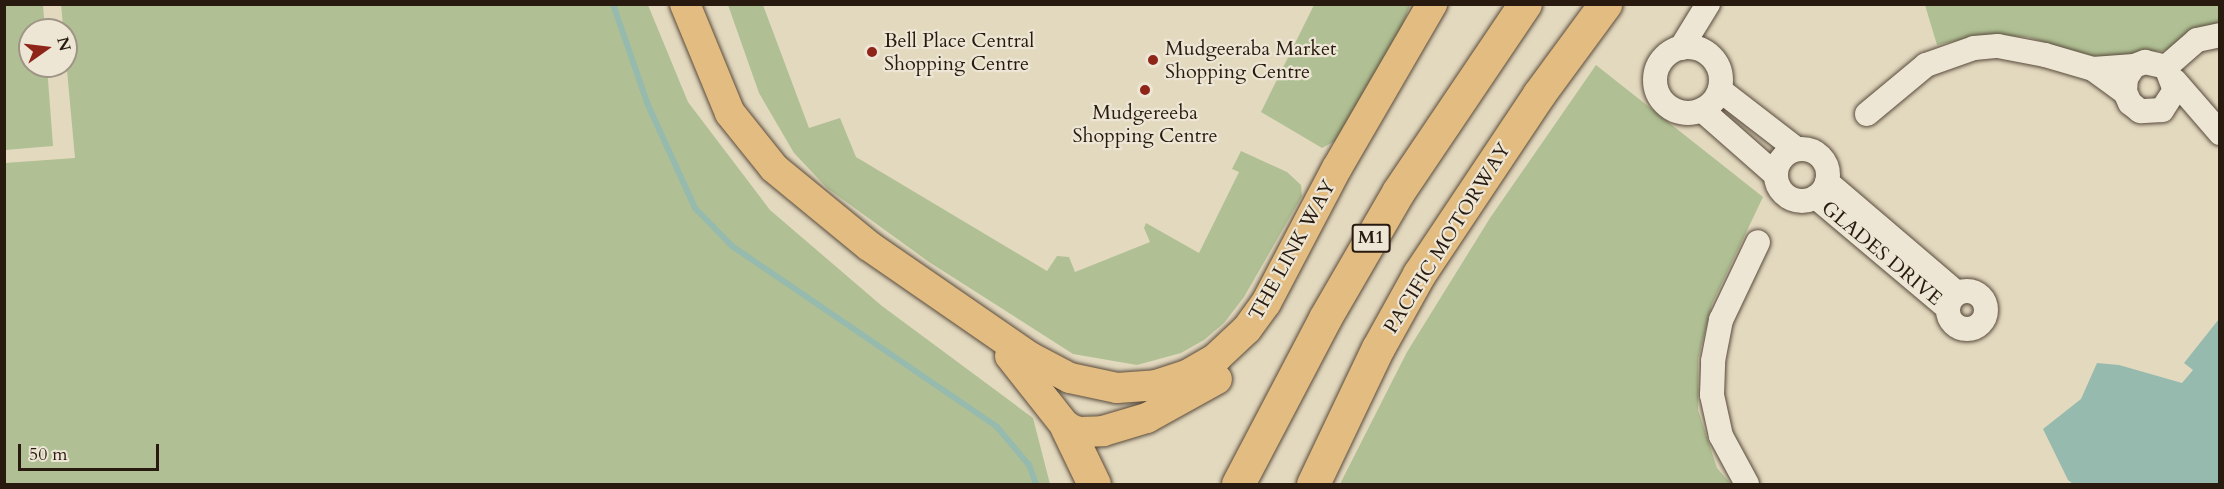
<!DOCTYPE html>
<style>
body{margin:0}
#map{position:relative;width:2224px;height:489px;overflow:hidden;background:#e3d9bf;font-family:Cardo,serif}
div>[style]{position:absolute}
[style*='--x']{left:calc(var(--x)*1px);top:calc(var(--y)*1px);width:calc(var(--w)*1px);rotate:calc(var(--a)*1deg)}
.green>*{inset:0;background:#b0c094}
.water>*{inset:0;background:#96baad}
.stream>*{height:6px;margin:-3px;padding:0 3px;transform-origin:3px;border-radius:3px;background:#96baad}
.roads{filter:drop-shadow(0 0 2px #584a3b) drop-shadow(0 0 2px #584a3b)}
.minor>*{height:24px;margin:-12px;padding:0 12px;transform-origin:12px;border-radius:12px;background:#ede6d5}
.minor>.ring{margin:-12px;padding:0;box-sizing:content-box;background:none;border:24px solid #ede6d5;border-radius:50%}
.major>*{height:30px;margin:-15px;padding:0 15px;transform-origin:15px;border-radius:15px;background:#e2bc80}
.highway>*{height:33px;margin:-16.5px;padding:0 16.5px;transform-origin:16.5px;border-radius:16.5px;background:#e2bc80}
.dots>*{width:16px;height:16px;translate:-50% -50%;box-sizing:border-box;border:3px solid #ede6d5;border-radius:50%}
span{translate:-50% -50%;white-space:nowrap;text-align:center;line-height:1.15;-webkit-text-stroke:4.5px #ede6d5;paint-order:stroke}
.shield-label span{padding:2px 4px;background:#ede6d5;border:2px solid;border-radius:4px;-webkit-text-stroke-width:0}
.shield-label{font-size:18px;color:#291a0f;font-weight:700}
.poi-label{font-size:20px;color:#291a0f}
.left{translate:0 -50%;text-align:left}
.street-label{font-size:20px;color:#291a0f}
.frame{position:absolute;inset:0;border:6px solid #291a0f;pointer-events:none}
.north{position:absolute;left:18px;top:18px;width:60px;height:60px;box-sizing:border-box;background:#ede6d5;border:2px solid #9f9486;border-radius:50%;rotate:76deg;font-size:16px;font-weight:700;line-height:24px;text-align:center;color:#291a0f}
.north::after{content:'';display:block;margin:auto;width:21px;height:27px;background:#8f2418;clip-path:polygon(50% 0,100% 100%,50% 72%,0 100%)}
.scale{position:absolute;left:18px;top:444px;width:141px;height:27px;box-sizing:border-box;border:3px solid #291a0f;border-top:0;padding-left:8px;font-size:18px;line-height:21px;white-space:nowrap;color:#291a0f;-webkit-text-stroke:4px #ede6d5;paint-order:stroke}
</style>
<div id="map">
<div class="green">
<div style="clip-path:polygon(5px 4px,43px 5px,45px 30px,30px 30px,30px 66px,47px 66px,53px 146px,5px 150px)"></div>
<div style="clip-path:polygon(61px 4px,648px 5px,688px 102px,770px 210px,882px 306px,1033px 418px,1050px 484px,5px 484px,5px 163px,75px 158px)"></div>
<div style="clip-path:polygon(728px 5px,763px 5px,809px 128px,840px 118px,856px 157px,1047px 271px,1057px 256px,1069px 257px,1075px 272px,1150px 242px,1144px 228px,1146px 223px,1199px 253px,1239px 172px,1232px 169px,1241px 151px,1287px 172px,1301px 185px,1302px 196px,1244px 297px,1224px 323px,1204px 340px,1181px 353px,1137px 365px,1073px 354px,929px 262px,827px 188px,794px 153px,759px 93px)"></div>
<div style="clip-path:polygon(1314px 5px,1410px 5px,1394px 48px,1341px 138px,1322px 148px,1261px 112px)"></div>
<div style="clip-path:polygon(1925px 5px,2219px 5px,2219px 25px,2202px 29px,2167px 50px,2111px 57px,2084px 55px,2028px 37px,1982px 35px,1937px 45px)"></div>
<div style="clip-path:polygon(1596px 65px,1763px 197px,1712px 304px,1698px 359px,1698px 410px,1717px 468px,1731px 484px,1340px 484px,1407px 352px,1490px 218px)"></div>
</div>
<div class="water">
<div style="clip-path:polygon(2219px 319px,2219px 484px,2073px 484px,2068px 480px,2043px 429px,2081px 399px,2097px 363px,2119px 365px,2182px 383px,2193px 370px,2184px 363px)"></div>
</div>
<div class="stream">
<div style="--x:613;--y:4;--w:107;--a:70.9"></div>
<div style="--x:648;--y:105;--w:113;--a:65.5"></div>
<div style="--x:695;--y:208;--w:53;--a:45.8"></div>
<div style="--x:732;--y:246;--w:321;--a:34.3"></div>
<div style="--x:997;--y:427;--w:50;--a:49.9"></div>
<div style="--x:1029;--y:465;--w:20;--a:70"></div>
</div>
<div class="roads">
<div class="minor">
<div class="ring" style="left:1655px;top:47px;width:42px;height:42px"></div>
<div style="--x:1681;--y:48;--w:52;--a:-58.5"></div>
<div style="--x:2166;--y:67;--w:41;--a:-41.1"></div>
<div style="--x:2197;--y:40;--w:24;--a:-12"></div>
<div style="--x:2093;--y:69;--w:41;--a:-4.2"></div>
<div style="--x:2134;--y:66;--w:12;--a:-20"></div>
<div style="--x:2145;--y:62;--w:22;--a:13"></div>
<div style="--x:2166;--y:67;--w:25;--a:69"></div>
<div style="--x:2175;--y:90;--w:24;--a:123"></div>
<div style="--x:2162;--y:110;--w:22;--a:177"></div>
<div style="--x:2140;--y:111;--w:13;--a:-141"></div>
<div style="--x:2130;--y:103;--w:12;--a:-114"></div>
<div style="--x:2125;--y:92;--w:14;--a:-86"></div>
<div style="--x:2126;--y:78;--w:14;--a:-56"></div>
<div style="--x:2175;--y:81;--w:69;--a:49.1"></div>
<div style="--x:1720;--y:90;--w:95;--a:37.7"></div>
<div style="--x:1702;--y:110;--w:98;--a:41.3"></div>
<div style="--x:1867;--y:114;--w:77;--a:-39.7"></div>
<div style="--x:1926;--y:65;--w:51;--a:-19.5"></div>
<div style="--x:1974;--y:48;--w:24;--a:-5"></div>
<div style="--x:1998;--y:46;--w:48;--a:10.8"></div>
<div style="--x:2045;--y:55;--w:50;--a:16.3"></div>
<div style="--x:2093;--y:69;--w:39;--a:36"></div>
<div class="ring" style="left:1776px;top:149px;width:28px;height:28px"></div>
<div style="--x:1827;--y:182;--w:171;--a:40.5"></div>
<div style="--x:1816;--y:197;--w:172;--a:40.1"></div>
<div class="ring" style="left:1948px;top:291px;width:14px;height:14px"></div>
<div style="--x:1747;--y:484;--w:55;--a:-118.4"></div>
<div style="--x:1721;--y:436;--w:42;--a:-102.4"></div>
<div style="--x:1712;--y:395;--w:34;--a:-88"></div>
<div style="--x:1713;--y:361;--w:42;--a:-79"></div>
<div style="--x:1721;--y:320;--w:86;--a:-64.6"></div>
</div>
<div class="major">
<div style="--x:685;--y:4;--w:118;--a:67.6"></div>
<div style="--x:730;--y:113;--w:70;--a:51.3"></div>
<div style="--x:774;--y:168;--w:123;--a:39.4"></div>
<div style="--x:869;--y:246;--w:196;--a:34.6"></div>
<div style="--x:1030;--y:357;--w:45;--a:27.7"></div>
<div style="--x:1070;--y:378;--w:48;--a:12"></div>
<div style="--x:1117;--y:388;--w:39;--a:-4"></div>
<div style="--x:1156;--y:385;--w:33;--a:-18"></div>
<div style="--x:1187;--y:375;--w:34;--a:-30"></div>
<div style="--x:1216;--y:358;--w:42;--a:-43.1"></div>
<div style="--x:1247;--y:329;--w:32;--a:-54"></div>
<div style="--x:1266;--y:303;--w:153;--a:-62.3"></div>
<div style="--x:1337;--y:168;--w:190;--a:-59.9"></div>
<div style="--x:1010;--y:356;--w:92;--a:51.6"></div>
<div style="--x:1067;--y:428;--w:13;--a:18"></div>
<div style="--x:1079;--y:432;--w:24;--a:-2"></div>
<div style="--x:1103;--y:431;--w:46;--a:-16.5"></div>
<div style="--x:1147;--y:418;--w:80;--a:-29.1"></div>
</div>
<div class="highway">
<div style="--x:1067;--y:428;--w:62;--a:64.3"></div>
<div style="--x:1238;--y:484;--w:187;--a:-62.3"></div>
<div style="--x:1325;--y:318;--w:146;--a:-59.9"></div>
<div style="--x:1398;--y:192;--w:227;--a:-56"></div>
<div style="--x:1313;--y:484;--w:151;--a:-64.5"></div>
<div style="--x:1378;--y:348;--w:85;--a:-61"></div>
<div style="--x:1419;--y:274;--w:216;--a:-56.3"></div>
<div style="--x:1539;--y:94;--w:112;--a:-53.7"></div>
</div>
</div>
<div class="dots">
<div style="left:872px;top:52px;background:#8f2418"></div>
<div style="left:1153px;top:60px;background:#8f2418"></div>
<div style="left:1145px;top:90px;background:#8f2418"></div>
</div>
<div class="shield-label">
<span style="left:1371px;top:238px">M1</span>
</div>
<div class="poi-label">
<span class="left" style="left:884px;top:52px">Bell Place Central<br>Shopping Centre</span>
<span class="left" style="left:1165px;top:60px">Mudgeeraba Market<br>Shopping Centre</span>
<span style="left:1145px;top:124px">Mudgereeba<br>Shopping Centre</span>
</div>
<div class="street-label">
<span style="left:1447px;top:238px;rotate:-58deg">PACIFIC MOTORWAY</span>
<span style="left:1292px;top:250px;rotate:-61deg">THE LINK WAY</span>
<span style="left:1882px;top:253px;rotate:40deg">GLADES DRIVE</span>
</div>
<div class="frame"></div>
<div class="north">N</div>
<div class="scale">50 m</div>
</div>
